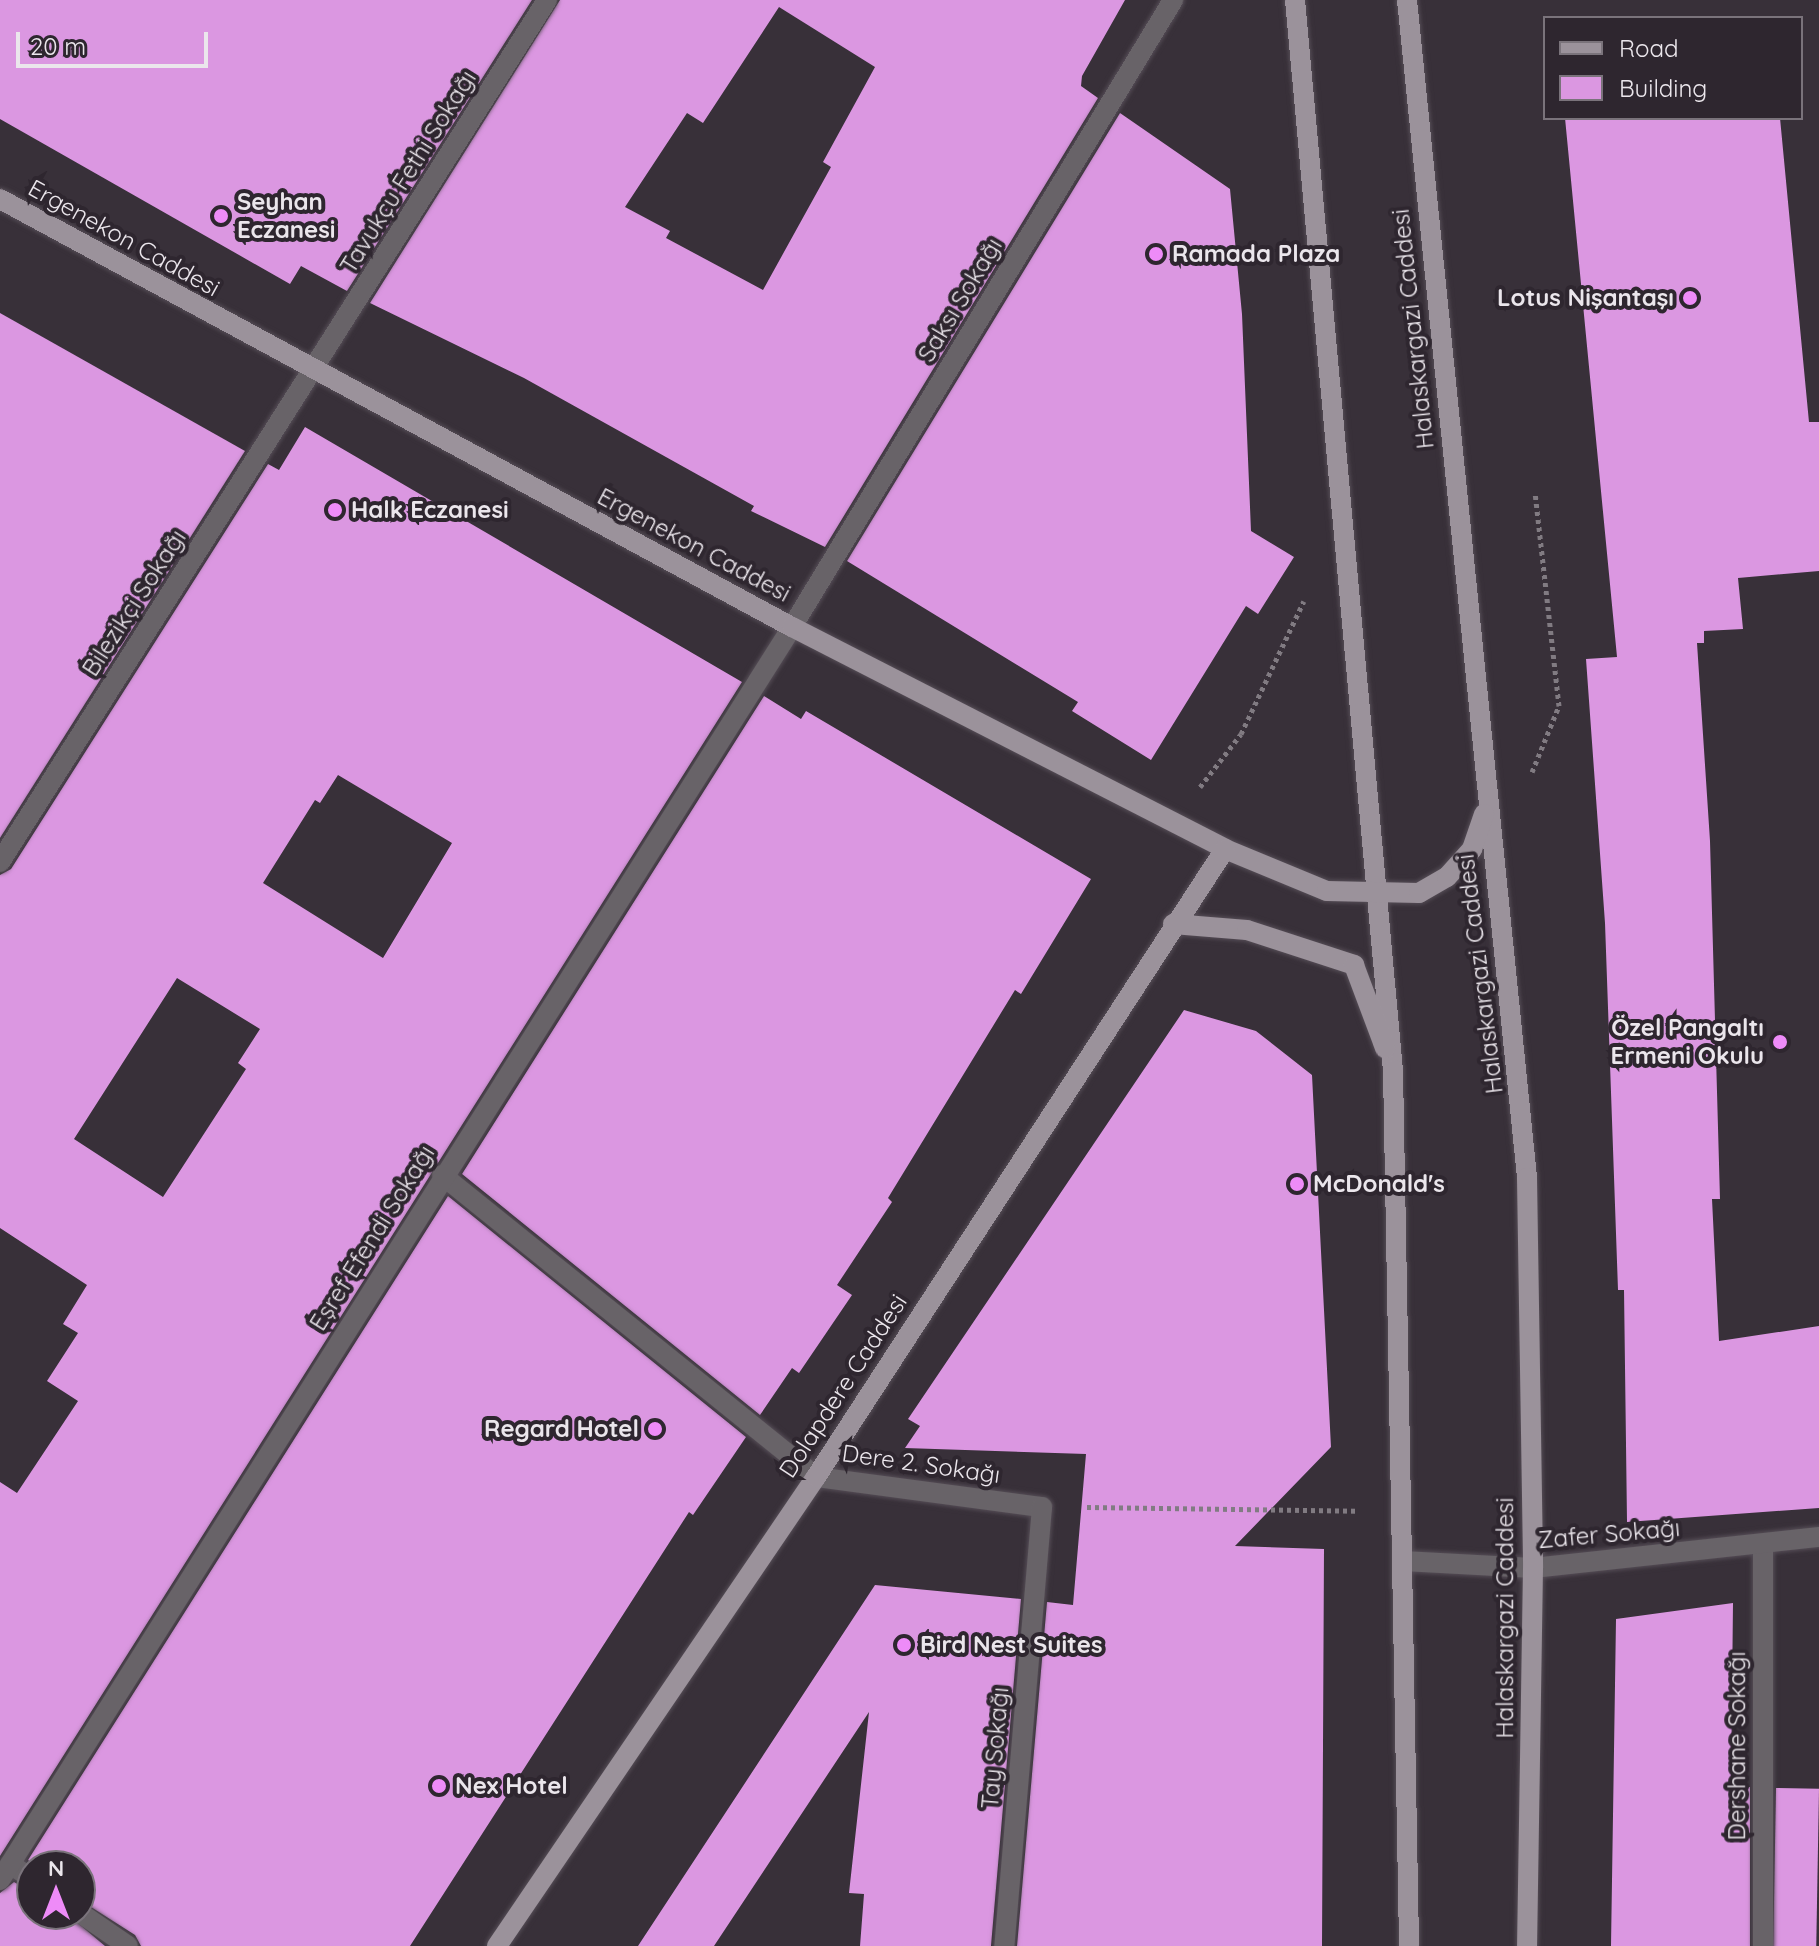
<!DOCTYPE html>
<meta charset="utf-8">
<style>
body{margin:0}
#map{position:relative;width:1819px;height:1946px;overflow:hidden;background:#383039;font-family:Quicksand,sans-serif}
div>[style]{position:absolute}
[style*='--x']{left:calc(var(--x)*1px);top:calc(var(--y)*1px);width:calc(var(--w)*1px);rotate:calc(var(--a)*1deg)}
.building>*{inset:0;background:#db97e1;transform-origin:0 0}
.path>*{height:5px;margin-top:-2.5px;transform-origin:0;background:repeating-linear-gradient(90deg,#817b82 0 4px,transparent 0 8px)}
.roads{filter:drop-shadow(0 0 2px #554d56) drop-shadow(0 0 2px #554d56)}
.minor>*{height:20px;margin:-10px;padding:0 10px;transform-origin:10px;border-radius:10px;background:#686368}
.major>*{height:20px;margin:-10px;padding:0 10px;transform-origin:10px;border-radius:10px;background:#9b929b}
.dots>*{width:22px;height:22px;translate:-50% -50%;box-sizing:border-box;border:4px solid #2e262f;border-radius:50%}
span{translate:-50% -50%;white-space:nowrap;text-align:center;line-height:1.15;-webkit-text-stroke:8px #2e262f;paint-order:stroke}
.street-label{font-size:24px;color:#ebe6ec}
.poi-label{font-size:24px;color:#ebe6ec;font-weight:700}
.left{translate:0 -50%;text-align:left}
.right{translate:-100% -50%;text-align:right}
.legend{position:absolute;left:1543px;top:16px;width:260px;height:104px;box-sizing:border-box;background:#2e262f;border:2px solid #7a737b;margin:0;padding:10px 14px;list-style:none;font-size:24px;color:#ebe6ec}
.legend li{display:flex;align-items:center;gap:16px;height:40px}
.legend b{width:40px;border:2px solid #7a737b}
.north{position:absolute;left:16px;top:1850px;width:80px;height:80px;box-sizing:border-box;background:#2e262f;border:2px solid #7a737b;border-radius:50%;rotate:0deg;font-size:22px;font-weight:700;line-height:32px;text-align:center;color:#ebe6ec}
.north::after{content:'';display:block;margin:auto;width:28px;height:36px;background:#ee8bf8;clip-path:polygon(50% 0,100% 100%,50% 72%,0 100%)}
.scale{position:absolute;left:16px;top:32px;width:192px;height:36px;box-sizing:border-box;border:4px solid #ebe6ec;border-top:0;padding-left:10px;font-size:24px;line-height:28px;white-space:nowrap;color:#ebe6ec;-webkit-text-stroke:6px #2e262f;paint-order:stroke}
</style>
<div id="map">
<div class="building">
<div style="clip-path:polygon(0 0,532px 0,347px 291px,301px 266px,290px 284px,0 119px)"></div>
<div style="clip-path:polygon(evenodd,560px 0,1125px 0,1082px 76px,1081px 86px,1098px 98px,825px 547px,751px 511px,754px 506px,524px 378px,370px 303px,560px 0,779px 7px,875px 67px,823px 162px,831px 167px,763px 290px,666px 238px,670px 231px,625px 207px,687px 113px,703px 123px,779px 7px)"></div>
<div style="clip-path:polygon(1120px 113px,1230px 189px,1242px 314px,1251px 531px,1294px 557px,1258px 614px,1246px 606px,1151px 760px,1072px 711px,1078px 702px,847px 561px)"></div>
<div style="clip-path:polygon(1565px 118px,1780px 118px,1809px 422px,1819px 422px,1819px 571px,1738px 578px,1743px 629px,1704px 631px,1704px 643px,1697px 643px,1710px 841px,1720px 1199px,1712px 1199px,1719px 1341px,1819px 1326px,1819px 1508px,1627px 1522px,1624px 1290px,1618px 1290px,1605px 923px,1586px 659px,1617px 657px)"></div>
<div style="clip-path:polygon(0 313px,245px 451px,0 838px)"></div>
<div style="clip-path:polygon(evenodd,305px 427px,742px 682px,0 1856px,0 1482px,17px 1493px,78px 1401px,47px 1381px,78px 1333px,63px 1324px,87px 1285px,0 1228px,0 875px,11px 869px,268px 464px,279px 470px,305px 427px,338px 775px,452px 843px,383px 958px,263px 883px,315px 800px,320px 803px,338px 775px,305px 427px,177px 978px,260px 1029px,238px 1063px,246px 1069px,163px 1197px,74px 1139px,177px 978px)"></div>
<div style="clip-path:polygon(764px 696px,801px 719px,806px 711px,1091px 879px,1021px 994px,1015px 990px,888px 1198px,892px 1202px,837px 1285px,852px 1295px,799px 1373px,792px 1368px,760px 1415px,462px 1174px)"></div>
<div style="clip-path:polygon(1184px 1010px,1256px 1031px,1312px 1075px,1331px 1447px,1235px 1546px,1324px 1549px,1322px 1946px,1017px 1946px,1047px 1602px,1073px 1605px,1086px 1454px,905px 1448px,920px 1426px,908px 1419px)"></div>
<div style="clip-path:polygon(448px 1196px,746px 1437px,693px 1515px,689px 1512px,410px 1946px,141px 1946px,135px 1935px,80px 1900px,80px 1866px,36px 1866px,28px 1860px)"></div>
<div style="clip-path:polygon(875px 1585px,1021px 1599px,991px 1946px,860px 1946px,864px 1894px,849px 1893px,869px 1712px,714px 1946px,638px 1946px)"></div>
<div style="clip-path:polygon(1733px 1603px,1731px 1787px,1750px 1787px,1750px 1946px,1611px 1946px,1616px 1619px)"></div>
<div style="left:1776px;top:1788px;width:43px;height:158px;rotate:1deg"></div>
<div style="clip-path:polygon(14px 1882px,32px 1892px,32px 1914px,67px 1914px,105px 1946px,0 1946px,0 1893px)"></div>
</div>
<div class="path">
<div style="--x:1532;--y:772;--w:71;--a:-67.8"></div>
<div style="--x:1559;--y:706;--w:215;--a:-96.4"></div>
<div style="--x:1200;--y:787;--w:67;--a:-52.3"></div>
<div style="--x:1241;--y:734;--w:147;--a:-64.7"></div>
<div style="--x:1087;--y:1507;--w:270;--a:0.8"></div>
</div>
<div class="roads">
<div class="minor">
<div style="--x:0;--y:862;--w:1021;--a:-57.6"></div>
<div style="--x:442;--y:1175;--w:481;--a:38.9"></div>
<div style="--x:816;--y:1477;--w:228;--a:7.6"></div>
<div style="--x:1042;--y:1507;--w:441;--a:94.9"></div>
<div style="--x:1763;--y:1545;--w:401;--a:90"></div>
<div style="--x:1403;--y:1561;--w:130;--a:3.1"></div>
<div style="--x:1533;--y:1568;--w:288;--a:-6.2"></div>
<div style="--x:10;--y:1864;--w:27;--a:34"></div>
<div style="--x:0;--y:1880;--w:1482;--a:-57.7"></div>
<div style="--x:792;--y:627;--w:734;--a:-58.71"></div>
<div style="--x:80;--y:1913;--w:58;--a:34.5"></div>
</div>
<div class="major">
<div style="--x:1295;--y:0;--w:1074;--a:84.77"></div>
<div style="--x:1393;--y:1070;--w:876;--a:88.95"></div>
<div style="--x:1407;--y:0;--w:1184;--a:84.18"></div>
<div style="--x:1527;--y:1178;--w:390;--a:89.1"></div>
<div style="--x:1533;--y:1568;--w:378;--a:90.9"></div>
<div style="--x:0;--y:199;--w:900;--a:28.39"></div>
<div style="--x:792;--y:627;--w:487;--a:27.1"></div>
<div style="--x:1225;--y:849;--w:110;--a:22.4"></div>
<div style="--x:1327;--y:891;--w:92;--a:1.2"></div>
<div style="--x:1419;--y:893;--w:32;--a:-30"></div>
<div style="--x:1447;--y:877;--w:38;--a:-48"></div>
<div style="--x:1472;--y:849;--w:37;--a:-71"></div>
<div style="--x:1173;--y:924;--w:74;--a:4.6"></div>
<div style="--x:1247;--y:930;--w:113;--a:18.1"></div>
<div style="--x:1354;--y:965;--w:89;--a:69.5"></div>
<div style="--x:497;--y:1946;--w:567;--a:-55.78"></div>
<div style="--x:816;--y:1477;--w:749;--a:-56.92"></div>
</div>
</div>
<div class="dots">
<div style="left:221px;top:216px;background:#ee8bf8"></div>
<div style="left:1156px;top:254px;background:#ee8bf8"></div>
<div style="left:1690px;top:298px;background:#ee8bf8"></div>
<div style="left:335px;top:510px;background:#ee8bf8"></div>
<div style="left:1780px;top:1042px;background:#ee8bf8"></div>
<div style="left:1297px;top:1184px;background:#ee8bf8"></div>
<div style="left:655px;top:1429px;background:#ee8bf8"></div>
<div style="left:904px;top:1645px;background:#ee8bf8"></div>
<div style="left:439px;top:1786px;background:#ee8bf8"></div>
</div>
<div class="street-label">
<span style="left:408px;top:172px;rotate:-58deg">Tavukçu Fethi Sokağı</span>
<span style="left:124px;top:238px;rotate:29deg">Ergenekon Caddesi</span>
<span style="left:960px;top:300px;rotate:-59deg">Saksı Sokağı</span>
<span style="left:1413px;top:329px;rotate:-96deg">Halaskargazi Caddesi</span>
<span style="left:694px;top:545px;rotate:28deg">Ergenekon Caddesi</span>
<span style="left:134px;top:603px;rotate:-57deg">Bilezikçi Sokağı</span>
<span style="left:1480px;top:974px;rotate:-97deg">Halaskargazi Caddesi</span>
<span style="left:372px;top:1238px;rotate:-58deg">Eşref Efendi Sokağı</span>
<span style="left:843px;top:1386px;rotate:-57deg">Dolapdere Caddesi</span>
<span style="left:921px;top:1464px;rotate:8deg">Dere 2. Sokağı</span>
<span style="left:1609px;top:1534px;rotate:-5deg">Zafer Sokağı</span>
<span style="left:1505px;top:1618px;rotate:-90deg">Halaskargazi Caddesi</span>
<span style="left:1737px;top:1746px;rotate:-90deg">Dershane Sokağı</span>
<span style="left:995px;top:1748px;rotate:-85deg">Tay Sokağı</span>
</div>
<div class="poi-label">
<span class="left" style="left:237px;top:216px">Seyhan<br>Eczanesi</span>
<span class="left" style="left:1172px;top:254px">Ramada Plaza</span>
<span class="right" style="left:1674px;top:298px">Lotus Nişantaşı</span>
<span class="left" style="left:351px;top:510px">Halk Eczanesi</span>
<span class="right" style="left:1764px;top:1042px">Özel Pangaltı<br>Ermeni Okulu</span>
<span class="left" style="left:1313px;top:1184px">McDonald's</span>
<span class="right" style="left:639px;top:1429px">Regard Hotel</span>
<span class="left" style="left:920px;top:1645px">Bird Nest Suites</span>
<span class="left" style="left:455px;top:1786px">Nex Hotel</span>
</div>
<ul class="legend">
<li><b style="height:10px;background:#9b929b"></b>Road</li>
<li><b style="height:22px;background:#db97e1"></b>Building</li>
</ul>
<div class="north">N</div>
<div class="scale">20 m</div>
</div>
